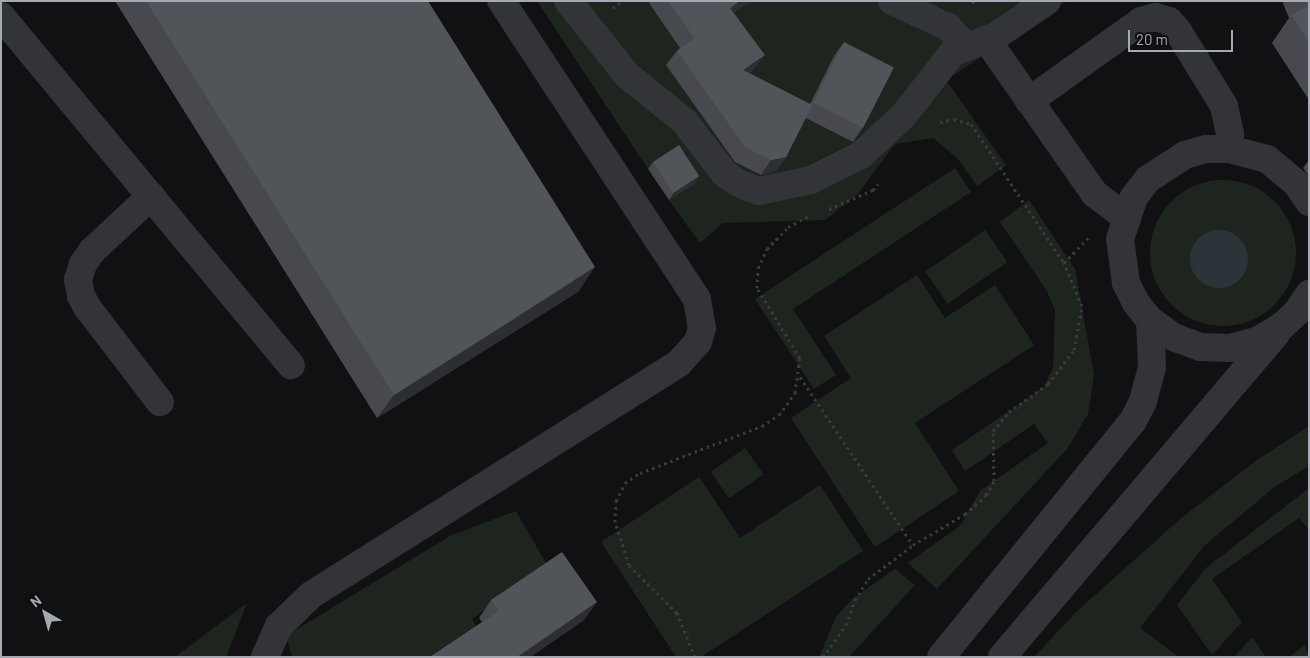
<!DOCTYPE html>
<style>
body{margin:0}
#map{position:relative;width:1310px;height:658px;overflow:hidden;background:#111113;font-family:Barlow,sans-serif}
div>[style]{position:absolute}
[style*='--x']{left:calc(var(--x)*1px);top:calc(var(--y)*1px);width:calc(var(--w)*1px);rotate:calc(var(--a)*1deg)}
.green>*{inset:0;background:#1e251f;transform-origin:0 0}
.round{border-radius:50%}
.water>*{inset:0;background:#2c343a}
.path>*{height:3px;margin-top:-1.5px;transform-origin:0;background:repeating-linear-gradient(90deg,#393b3e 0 2.5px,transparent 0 6.5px)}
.minor>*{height:28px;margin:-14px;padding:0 14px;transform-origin:14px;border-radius:14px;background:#333437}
.wall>*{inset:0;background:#47494e}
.shaded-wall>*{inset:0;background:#2d2e32}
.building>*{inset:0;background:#515458;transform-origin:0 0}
span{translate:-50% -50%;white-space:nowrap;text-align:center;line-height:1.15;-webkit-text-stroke:5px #0c0d0e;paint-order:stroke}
.frame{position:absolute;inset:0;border:2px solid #a4a9b2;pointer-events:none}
.north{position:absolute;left:20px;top:588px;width:50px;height:50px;-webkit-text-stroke:4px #0c0d0e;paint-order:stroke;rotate:322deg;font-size:14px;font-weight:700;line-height:20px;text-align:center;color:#a4a9b2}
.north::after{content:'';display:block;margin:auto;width:18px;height:22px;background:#a4a9b2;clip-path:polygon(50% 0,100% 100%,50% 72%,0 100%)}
.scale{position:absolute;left:1128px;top:30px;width:105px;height:22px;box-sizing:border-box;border:2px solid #a4a9b2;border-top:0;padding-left:6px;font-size:15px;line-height:18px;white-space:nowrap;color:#a4a9b2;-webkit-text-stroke:4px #0c0d0e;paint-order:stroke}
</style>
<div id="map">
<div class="green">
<div style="clip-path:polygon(537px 1px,1067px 1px,946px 80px,1006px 165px,977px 186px,958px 159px,933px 138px,895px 144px,857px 195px,825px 220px,723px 223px,700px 243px,669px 200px,693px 184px,674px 153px,648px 169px)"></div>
<div style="clip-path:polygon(955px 168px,971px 192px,793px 309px,836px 375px,814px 389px,755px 299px)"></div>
<div class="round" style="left:1150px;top:180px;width:146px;height:146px"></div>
<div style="clip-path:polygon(1029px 200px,1075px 269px,1094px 375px,1088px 414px,1067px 449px,937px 589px,908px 563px,960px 526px,980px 491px,1048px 443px,1034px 424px,965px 471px,952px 450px,1044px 387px,1053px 367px,1055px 310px,1047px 291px,1000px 222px)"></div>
<div style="left:985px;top:230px;width:39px;height:73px;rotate:55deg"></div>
<div style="clip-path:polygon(917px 275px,945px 318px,995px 285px,1034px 345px,915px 423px,959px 491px,875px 547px,791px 418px,851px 378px,824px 336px)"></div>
<div style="clip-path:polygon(1309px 426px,1309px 466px,1276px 486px,1205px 545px,1140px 628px,1179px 657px,1034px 657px,1075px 613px,1180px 519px,1257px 460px)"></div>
<div style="left:745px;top:448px;width:32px;height:42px;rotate:55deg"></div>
<div style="clip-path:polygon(699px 477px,740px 538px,820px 485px,863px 551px,701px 657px,676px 657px,601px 542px)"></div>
<div style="clip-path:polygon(1309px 488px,1309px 530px,1299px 518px,1212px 579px,1242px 622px,1212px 655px,1177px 605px,1206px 568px)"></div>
<div style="clip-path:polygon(516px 511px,547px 565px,472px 619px,477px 627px,432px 657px,292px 657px,286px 636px,450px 536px)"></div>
<div style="clip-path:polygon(895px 569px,915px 585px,849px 657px,819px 657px,836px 617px,853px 598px)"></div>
<div style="clip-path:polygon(247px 603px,226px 657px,175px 657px)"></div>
<div style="clip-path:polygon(1252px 637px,1266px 657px,1234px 657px)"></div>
<div style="clip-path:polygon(1305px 645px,1309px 657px,1289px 657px)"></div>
</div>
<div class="water">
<div class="round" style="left:1190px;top:230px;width:58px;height:58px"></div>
</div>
<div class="path">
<div style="--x:613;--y:8;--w:12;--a:-35"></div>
<div style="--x:940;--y:122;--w:14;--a:-12"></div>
<div style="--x:954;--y:119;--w:18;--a:16"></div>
<div style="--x:971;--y:124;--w:167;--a:56.2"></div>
<div style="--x:829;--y:209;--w:48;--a:-23.4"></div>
<div style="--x:873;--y:190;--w:8;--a:-50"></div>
<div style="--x:800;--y:377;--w:202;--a:56.1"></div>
<div style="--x:913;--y:545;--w:61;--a:-30.8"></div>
<div style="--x:965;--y:514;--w:28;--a:-42"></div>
<div style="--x:986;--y:495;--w:16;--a:-60"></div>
<div style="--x:994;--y:481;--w:50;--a:-91.1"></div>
<div style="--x:993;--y:431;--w:25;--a:-50"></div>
<div style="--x:1009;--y:412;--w:48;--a:-35.7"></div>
<div style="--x:1048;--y:384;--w:43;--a:-52.6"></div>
<div style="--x:1074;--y:350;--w:45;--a:-79.7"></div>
<div style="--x:1082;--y:306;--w:47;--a:-112.7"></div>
<div style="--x:1064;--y:263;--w:35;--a:-46"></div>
<div style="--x:695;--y:657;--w:48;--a:-112.2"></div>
<div style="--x:677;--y:613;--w:68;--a:-135"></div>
<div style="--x:629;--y:565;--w:45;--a:-108"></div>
<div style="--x:615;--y:522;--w:21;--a:-87"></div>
<div style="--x:616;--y:501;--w:20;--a:-63"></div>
<div style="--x:625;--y:483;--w:18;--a:-34"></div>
<div style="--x:640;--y:473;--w:131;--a:-21.1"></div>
<div style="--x:762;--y:426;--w:20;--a:-33"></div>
<div style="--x:779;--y:415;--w:27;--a:-54"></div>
<div style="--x:795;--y:393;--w:35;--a:-82"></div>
<div style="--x:800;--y:358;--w:82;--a:-121.6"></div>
<div style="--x:757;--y:288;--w:20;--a:-87"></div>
<div style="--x:758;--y:268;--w:21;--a:-65"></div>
<div style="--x:767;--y:249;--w:30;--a:-46"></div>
<div style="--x:788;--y:227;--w:26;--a:-28"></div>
<div style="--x:823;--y:657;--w:39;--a:-54"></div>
<div style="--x:846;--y:625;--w:27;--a:-70"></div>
<div style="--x:855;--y:600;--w:25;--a:-58"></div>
<div style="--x:868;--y:579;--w:56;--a:-37.1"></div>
</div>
<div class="minor">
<div style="--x:568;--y:1;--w:95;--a:51.4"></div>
<div style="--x:627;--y:75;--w:75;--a:39"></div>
<div style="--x:685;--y:122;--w:64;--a:52.6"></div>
<div style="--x:724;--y:173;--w:17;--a:36"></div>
<div style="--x:738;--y:183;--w:22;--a:21"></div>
<div style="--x:759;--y:191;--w:53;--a:-11.9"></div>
<div style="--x:811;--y:180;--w:56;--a:-26.6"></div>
<div style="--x:861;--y:155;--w:59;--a:-42.9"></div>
<div style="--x:904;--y:115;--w:80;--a:-52.1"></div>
<div style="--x:953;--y:52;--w:46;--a:-20.4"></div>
<div style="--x:996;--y:36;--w:62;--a:-34.5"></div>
<div style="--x:892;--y:1;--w:62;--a:24.9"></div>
<div style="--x:948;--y:27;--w:25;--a:47"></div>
<div style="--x:1;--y:16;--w:454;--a:50.3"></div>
<div style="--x:987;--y:40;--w:188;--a:55"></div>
<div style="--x:1095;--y:194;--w:38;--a:37"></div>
<div style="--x:1029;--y:101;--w:138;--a:-35.5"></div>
<div style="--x:1141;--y:21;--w:15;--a:-16"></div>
<div style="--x:1155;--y:17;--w:15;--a:16"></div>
<div style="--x:1169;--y:21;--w:13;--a:48"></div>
<div style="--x:1178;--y:31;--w:88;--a:58.5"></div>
<div style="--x:1224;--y:106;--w:29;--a:78"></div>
<div style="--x:1230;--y:134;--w:15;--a:94"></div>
<div style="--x:151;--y:196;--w:81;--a:137"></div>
<div style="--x:92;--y:251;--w:16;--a:125"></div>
<div style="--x:83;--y:264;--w:16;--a:108"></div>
<div style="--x:78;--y:279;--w:17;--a:80"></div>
<div style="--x:81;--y:296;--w:13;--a:61"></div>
<div style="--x:87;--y:307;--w:120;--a:52.5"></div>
<div style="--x:1309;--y:202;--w:22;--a:-124"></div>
<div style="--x:1297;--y:184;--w:39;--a:-140"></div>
<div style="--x:1267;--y:159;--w:39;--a:-165"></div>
<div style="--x:1229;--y:149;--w:23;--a:180"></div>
<div style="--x:1206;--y:149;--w:22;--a:164"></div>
<div style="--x:1185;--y:155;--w:44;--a:147"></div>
<div style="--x:1148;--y:179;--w:23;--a:128"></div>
<div style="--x:1134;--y:197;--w:44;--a:108.4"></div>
<div style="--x:1120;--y:239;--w:44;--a:82.2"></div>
<div style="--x:1126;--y:283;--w:22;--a:63"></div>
<div style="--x:1136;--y:303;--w:22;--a:51"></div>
<div style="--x:1150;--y:320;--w:29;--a:36"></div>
<div style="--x:1173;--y:337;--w:29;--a:20"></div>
<div style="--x:1200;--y:347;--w:30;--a:2"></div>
<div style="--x:1230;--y:348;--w:28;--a:-15"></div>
<div style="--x:1257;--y:341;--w:29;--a:-31"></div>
<div style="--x:1282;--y:326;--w:21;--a:-43"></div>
<div style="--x:1297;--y:312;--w:22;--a:-56"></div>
<div style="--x:265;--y:657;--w:34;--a:-66"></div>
<div style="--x:279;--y:626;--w:45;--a:-44.1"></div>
<div style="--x:311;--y:595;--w:435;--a:-32.2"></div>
<div style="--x:679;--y:363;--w:28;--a:-48"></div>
<div style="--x:698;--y:342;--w:15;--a:-74"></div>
<div style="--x:702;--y:328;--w:29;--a:-100"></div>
<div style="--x:697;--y:299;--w:357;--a:-123.3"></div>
<div style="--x:941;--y:657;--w:304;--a:-50.9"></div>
<div style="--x:1133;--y:421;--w:22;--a:-63"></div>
<div style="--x:1143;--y:401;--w:35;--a:-75"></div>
<div style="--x:1152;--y:367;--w:47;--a:-92.4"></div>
<div style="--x:1002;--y:657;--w:424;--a:-49.7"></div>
</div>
<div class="wall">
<div style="clip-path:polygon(115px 1px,428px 1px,579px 291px,377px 418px)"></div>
<div style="clip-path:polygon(650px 1px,749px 1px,748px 3px,733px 13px,754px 69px,749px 73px,810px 104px,834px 56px,844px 42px,863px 127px,853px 142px,806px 118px,786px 157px,776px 171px,761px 175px,735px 162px,666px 65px,677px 51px,680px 48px,649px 3px)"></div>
<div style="clip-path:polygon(970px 1px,976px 1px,973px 4px)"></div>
<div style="clip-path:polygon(1282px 1px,1309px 1px,1309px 100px,1272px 43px,1289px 18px)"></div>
<div style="clip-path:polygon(1309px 160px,1309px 176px,1303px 168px)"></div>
<div style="clip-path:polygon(653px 162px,699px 176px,694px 184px,669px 200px,648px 169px)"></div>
<div style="clip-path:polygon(491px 600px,584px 620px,530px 657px,430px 657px,482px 622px,479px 618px)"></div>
</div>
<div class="shaded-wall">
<div style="clip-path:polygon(740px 1px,749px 1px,748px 3px,720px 23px,730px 8px)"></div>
<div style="clip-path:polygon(765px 55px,754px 69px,733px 85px,743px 70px)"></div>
<div style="clip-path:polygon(786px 157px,776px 171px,761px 175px,771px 160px)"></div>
<div style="clip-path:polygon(699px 176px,694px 184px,669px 200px,674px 192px)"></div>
<div style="clip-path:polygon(595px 267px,579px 291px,377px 418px,394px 395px)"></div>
<div style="clip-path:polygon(597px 602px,584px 620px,530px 657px,517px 657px)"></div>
</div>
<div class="building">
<div style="clip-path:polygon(146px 1px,428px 1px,595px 267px,394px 395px)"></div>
<div style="clip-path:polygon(668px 1px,740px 1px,730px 8px,765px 55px,743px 70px,812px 105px,786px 157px,771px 160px,745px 147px,677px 51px,694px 38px)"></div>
<div style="clip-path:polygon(1309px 6px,1309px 42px,1291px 15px)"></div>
<div style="left:844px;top:42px;width:56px;height:68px;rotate:27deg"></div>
<div style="left:679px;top:145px;width:37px;height:31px;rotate:57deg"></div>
<div style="clip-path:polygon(562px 552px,597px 602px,517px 657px,430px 657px,499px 611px,491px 600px)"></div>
</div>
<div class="frame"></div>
<div class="north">N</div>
<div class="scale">20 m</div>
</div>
